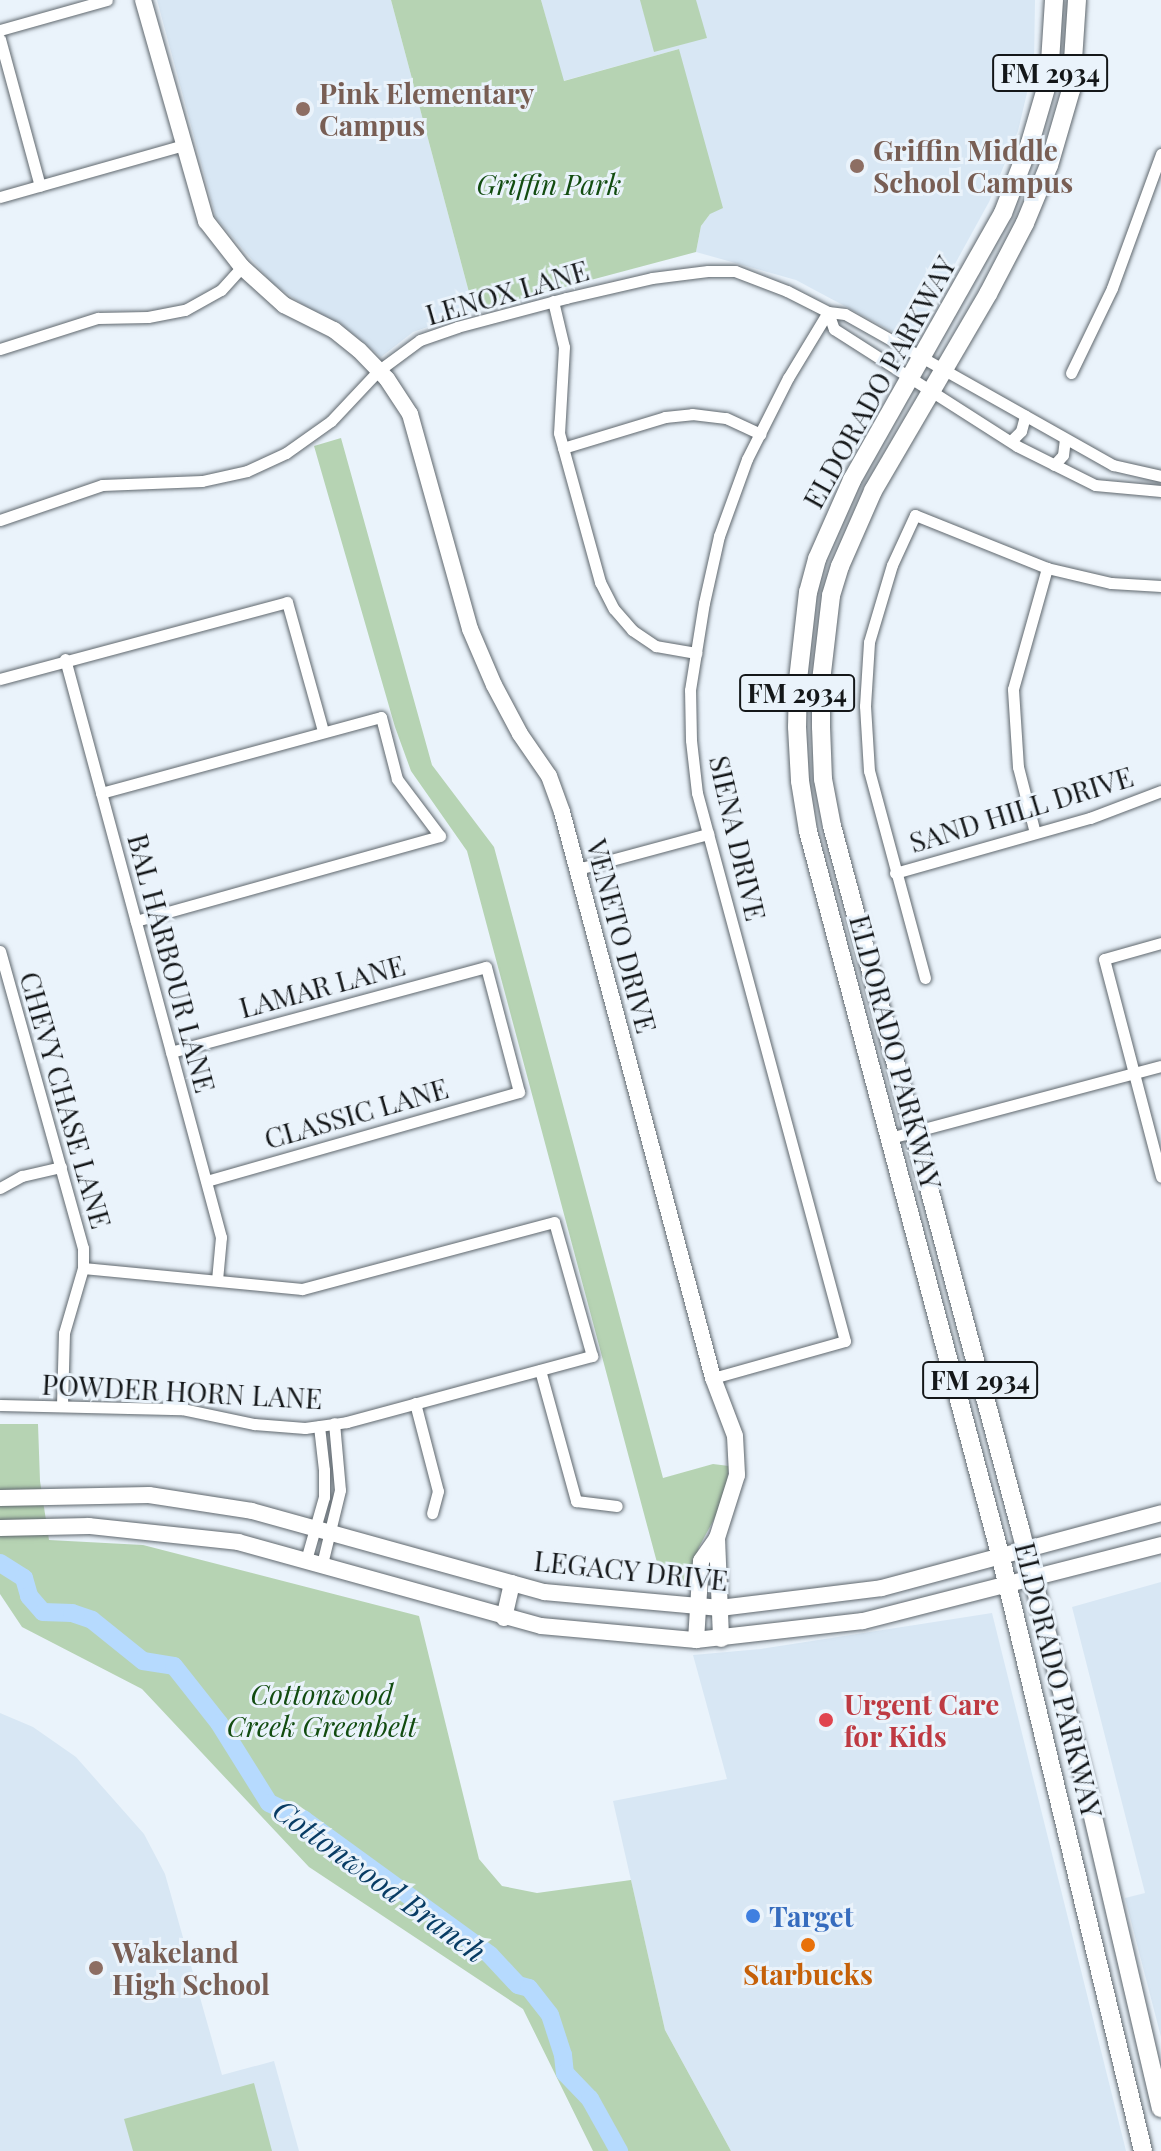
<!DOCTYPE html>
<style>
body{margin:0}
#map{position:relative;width:1161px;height:2151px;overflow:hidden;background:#eaf3fb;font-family:"Playfair Display",serif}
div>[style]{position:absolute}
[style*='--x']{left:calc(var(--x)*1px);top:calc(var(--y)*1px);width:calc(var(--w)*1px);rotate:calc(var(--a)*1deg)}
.built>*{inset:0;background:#d8e7f4}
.green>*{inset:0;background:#b6d3b3}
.river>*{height:18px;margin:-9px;padding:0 9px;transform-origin:9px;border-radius:9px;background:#b6dafe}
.roads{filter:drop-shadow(0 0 2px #60686e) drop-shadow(0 0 2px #60686e)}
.street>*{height:11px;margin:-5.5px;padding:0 5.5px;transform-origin:5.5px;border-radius:5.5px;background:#fff}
.secondary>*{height:16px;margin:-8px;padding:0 8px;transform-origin:8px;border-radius:8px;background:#fff}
.primary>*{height:18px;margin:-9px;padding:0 9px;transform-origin:9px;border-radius:9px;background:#fff}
.dots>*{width:22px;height:22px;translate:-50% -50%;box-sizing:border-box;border:4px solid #eaf3fb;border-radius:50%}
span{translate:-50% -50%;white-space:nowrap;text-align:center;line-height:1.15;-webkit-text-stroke:6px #eaf3fb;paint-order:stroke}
.shield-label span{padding:2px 6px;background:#eaf3fb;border:2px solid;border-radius:6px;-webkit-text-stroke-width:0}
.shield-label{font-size:26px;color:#141719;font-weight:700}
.education-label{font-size:28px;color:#785e54;font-weight:700}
.left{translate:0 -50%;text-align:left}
.park-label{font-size:28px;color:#124c10;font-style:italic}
.street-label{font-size:28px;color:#141719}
.health-label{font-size:28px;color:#be3a42;font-weight:700}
.shop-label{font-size:28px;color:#366cbe;font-weight:700}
.food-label{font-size:28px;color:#c56008;font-weight:700}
.water-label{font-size:30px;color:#083c64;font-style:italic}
</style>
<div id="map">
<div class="built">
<div style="clip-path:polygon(157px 0,391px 0,474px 311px,413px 332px,381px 357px,341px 324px,312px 311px,272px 283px,216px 218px)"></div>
<div style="clip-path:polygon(541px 0,1035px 0,1034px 63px,1018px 131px,989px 202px,912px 342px,796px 280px,696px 252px,701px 226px,710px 214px,679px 49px,563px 81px)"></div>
<div style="clip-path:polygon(1161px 1582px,1161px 2037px,1125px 1898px,1145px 1893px,1072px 1607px)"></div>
<div style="clip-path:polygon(992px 1613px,1126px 2151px,731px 2151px,665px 2030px,613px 1801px,727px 1779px,693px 1655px,761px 1649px)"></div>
<div style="clip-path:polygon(0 1713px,33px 1727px,76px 1757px,144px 1834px,165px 1874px,222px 2075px,274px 2061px,299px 2151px,0 2151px)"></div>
</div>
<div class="green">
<div style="clip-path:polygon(391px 0,541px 0,564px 81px,679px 49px,723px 208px,710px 214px,701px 226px,696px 252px,474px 311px)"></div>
<div style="clip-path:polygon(640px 0,696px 0,707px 38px,654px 52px)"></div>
<div style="clip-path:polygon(341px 438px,432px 765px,494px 847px,663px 1478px,713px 1464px,729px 1466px,725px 1499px,699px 1547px,687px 1584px,663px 1585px,467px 851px,411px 771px,395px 727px,314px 446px)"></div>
<div style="clip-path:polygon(0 1424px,38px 1424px,40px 1481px,49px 1540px,143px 1545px,419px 1616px,479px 1859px,502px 1886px,537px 1893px,631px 1880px,665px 2030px,731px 2151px,593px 2151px,523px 2009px,309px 1867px,142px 1689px,22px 1627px,0 1594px)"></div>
<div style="clip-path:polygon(254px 2083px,272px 2151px,133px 2151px,124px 2119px)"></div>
</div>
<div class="river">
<div style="--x:0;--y:1563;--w:28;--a:32"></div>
<div style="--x:24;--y:1578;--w:19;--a:74"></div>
<div style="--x:29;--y:1596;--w:21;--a:49"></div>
<div style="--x:43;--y:1612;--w:29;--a:2"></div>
<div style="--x:72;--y:1613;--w:21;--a:19"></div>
<div style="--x:92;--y:1620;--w:65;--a:38.8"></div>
<div style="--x:143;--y:1661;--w:31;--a:9"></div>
<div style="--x:174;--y:1666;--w:73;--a:51.7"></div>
<div style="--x:219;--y:1723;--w:94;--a:58"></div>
<div style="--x:269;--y:1803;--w:38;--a:25"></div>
<div style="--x:303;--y:1819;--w:231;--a:36"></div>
<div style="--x:490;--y:1955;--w:41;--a:47"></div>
<div style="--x:518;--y:1985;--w:11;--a:15"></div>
<div style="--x:529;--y:1988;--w:34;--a:52"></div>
<div style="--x:550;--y:2015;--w:42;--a:72"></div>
<div style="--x:563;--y:2055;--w:18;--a:84"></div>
<div style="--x:565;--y:2073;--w:36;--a:46"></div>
<div style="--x:590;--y:2099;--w:60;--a:60.9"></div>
</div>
<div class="roads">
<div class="street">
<div style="--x:0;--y:30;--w:111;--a:-15.7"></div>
<div style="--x:0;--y:39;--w:152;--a:74.8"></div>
<div style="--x:0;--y:197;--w:191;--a:-15.8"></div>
<div style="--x:553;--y:301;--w:47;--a:76.6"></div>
<div style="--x:564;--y:347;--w:86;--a:93.3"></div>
<div style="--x:559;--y:433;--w:155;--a:74.6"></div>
<div style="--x:600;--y:582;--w:30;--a:63"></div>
<div style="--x:614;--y:609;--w:28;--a:49"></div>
<div style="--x:632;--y:630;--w:29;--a:34"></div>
<div style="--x:656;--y:646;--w:41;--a:9.9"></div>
<div style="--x:828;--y:312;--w:18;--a:71"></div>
<div style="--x:834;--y:329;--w:217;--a:32.6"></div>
<div style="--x:1017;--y:446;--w:87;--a:26.6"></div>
<div style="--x:1095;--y:485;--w:66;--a:5.2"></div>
<div style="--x:0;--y:349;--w:103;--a:-17.6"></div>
<div style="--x:98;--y:318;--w:50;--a:-1.1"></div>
<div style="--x:148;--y:317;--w:38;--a:-11"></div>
<div style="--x:185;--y:310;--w:41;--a:-29.1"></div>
<div style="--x:221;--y:290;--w:31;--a:-48"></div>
<div style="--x:1071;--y:373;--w:94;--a:-64.2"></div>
<div style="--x:1112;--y:288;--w:143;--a:-69.9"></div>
<div style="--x:1011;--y:441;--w:14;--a:-45"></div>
<div style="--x:1021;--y:431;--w:16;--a:-75"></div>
<div style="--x:563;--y:448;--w:107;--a:-16.9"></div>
<div style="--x:665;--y:417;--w:27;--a:-6"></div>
<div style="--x:692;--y:414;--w:34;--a:7"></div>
<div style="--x:726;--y:418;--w:38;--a:25"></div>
<div style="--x:1054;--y:465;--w:13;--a:-48"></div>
<div style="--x:1063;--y:455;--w:16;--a:-83"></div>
<div style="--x:0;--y:520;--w:108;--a:-18.9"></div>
<div style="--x:102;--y:485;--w:100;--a:-2.3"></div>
<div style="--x:202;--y:481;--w:46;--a:-12.5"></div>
<div style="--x:247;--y:471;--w:43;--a:-24.8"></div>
<div style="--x:286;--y:453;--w:55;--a:-35.4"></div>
<div style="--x:331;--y:421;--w:69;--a:-46.8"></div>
<div style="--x:378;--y:371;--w:52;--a:-36.4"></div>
<div style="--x:420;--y:340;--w:39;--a:-19"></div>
<div style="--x:457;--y:327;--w:113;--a:-14.9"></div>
<div style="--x:566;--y:298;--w:88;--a:-13.1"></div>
<div style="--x:652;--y:278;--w:56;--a:-7.1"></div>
<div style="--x:708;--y:271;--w:27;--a:0"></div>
<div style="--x:735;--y:271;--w:56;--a:21"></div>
<div style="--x:787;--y:291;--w:46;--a:27.1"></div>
<div style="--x:828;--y:312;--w:17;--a:7"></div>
<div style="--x:845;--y:314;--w:308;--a:29.4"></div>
<div style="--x:1113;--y:465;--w:49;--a:12.9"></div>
<div style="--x:65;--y:659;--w:599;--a:74.9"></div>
<div style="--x:221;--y:1237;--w:43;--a:95.3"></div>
<div style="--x:0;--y:679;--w:297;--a:-15"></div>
<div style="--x:287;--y:602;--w:134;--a:74.4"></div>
<div style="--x:101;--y:793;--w:290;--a:-15.2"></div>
<div style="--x:381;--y:717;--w:64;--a:75.5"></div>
<div style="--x:397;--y:779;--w:71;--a:53"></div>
<div style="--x:440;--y:836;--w:316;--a:164.4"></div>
<div style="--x:1035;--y:833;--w:68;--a:-104.4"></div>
<div style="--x:1018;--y:767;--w:78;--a:-93.7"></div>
<div style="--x:1013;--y:689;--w:126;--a:-74.3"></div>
<div style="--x:578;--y:869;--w:135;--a:-15.1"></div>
<div style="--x:895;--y:873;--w:203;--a:-15.8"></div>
<div style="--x:1090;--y:818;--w:76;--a:-20.8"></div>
<div style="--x:1161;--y:943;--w:59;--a:164.3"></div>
<div style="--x:1104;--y:959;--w:225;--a:75.3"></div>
<div style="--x:0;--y:951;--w:308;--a:74.4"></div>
<div style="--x:83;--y:1248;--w:20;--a:90"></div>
<div style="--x:83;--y:1268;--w:68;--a:106.3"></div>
<div style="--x:64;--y:1333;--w:71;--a:91.6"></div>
<div style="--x:925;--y:978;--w:214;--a:-105.1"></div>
<div style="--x:869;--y:771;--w:65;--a:-93.5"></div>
<div style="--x:865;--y:706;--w:64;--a:-86.4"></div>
<div style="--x:869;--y:642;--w:80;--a:-73.4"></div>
<div style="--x:892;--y:565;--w:55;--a:-65.3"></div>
<div style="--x:915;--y:515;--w:142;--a:21.9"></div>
<div style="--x:1047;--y:568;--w:66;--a:13.2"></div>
<div style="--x:1111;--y:583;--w:50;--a:3.4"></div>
<div style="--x:171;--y:1052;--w:326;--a:-15.1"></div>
<div style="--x:486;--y:967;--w:129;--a:75.2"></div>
<div style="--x:519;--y:1092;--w:325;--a:164.1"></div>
<div style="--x:890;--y:1138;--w:280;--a:-14.9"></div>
<div style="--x:0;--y:1188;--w:25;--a:-29"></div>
<div style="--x:22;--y:1176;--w:40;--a:-13"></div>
<div style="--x:540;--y:1370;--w:136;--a:74.6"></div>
<div style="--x:576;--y:1501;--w:41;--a:7"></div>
<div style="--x:713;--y:1378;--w:137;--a:-15.7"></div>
<div style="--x:845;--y:1341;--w:568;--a:-105.11"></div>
<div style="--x:697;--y:793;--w:53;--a:-96.5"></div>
<div style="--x:691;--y:740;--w:50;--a:-91.1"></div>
<div style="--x:690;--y:690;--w:88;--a:-80.9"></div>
<div style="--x:704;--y:603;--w:69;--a:-77.4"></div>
<div style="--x:719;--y:536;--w:82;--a:-70"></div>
<div style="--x:747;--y:459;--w:91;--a:-63.2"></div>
<div style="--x:788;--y:378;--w:77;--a:-58.8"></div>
<div style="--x:415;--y:1403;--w:91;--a:75.4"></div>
<div style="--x:438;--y:1491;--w:23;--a:105"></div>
<div style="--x:0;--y:1405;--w:182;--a:1.3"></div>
<div style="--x:182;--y:1409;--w:74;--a:11.8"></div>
<div style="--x:254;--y:1424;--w:51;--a:4.5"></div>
<div style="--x:305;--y:1428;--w:42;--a:-8.1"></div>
<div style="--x:347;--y:1422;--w:254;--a:-15.1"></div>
<div style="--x:592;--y:1356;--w:139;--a:-105.8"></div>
<div style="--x:554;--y:1222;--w:261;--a:165.1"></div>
<div style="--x:302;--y:1289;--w:220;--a:-174.5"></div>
<div style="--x:306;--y:1560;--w:66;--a:-74.1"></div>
<div style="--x:324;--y:1497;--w:27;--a:-90"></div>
<div style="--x:324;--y:1470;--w:44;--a:-96.5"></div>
<div style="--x:322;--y:1564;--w:76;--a:-76.3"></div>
<div style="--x:340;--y:1490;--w:67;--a:-95.1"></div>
</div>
<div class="secondary">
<div style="--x:143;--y:0;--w:230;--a:74.1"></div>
<div style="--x:206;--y:221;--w:58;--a:52"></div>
<div style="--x:242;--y:267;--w:57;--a:42.1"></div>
<div style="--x:284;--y:305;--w:56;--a:26.6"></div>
<div style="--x:334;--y:330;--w:32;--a:39"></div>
<div style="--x:359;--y:350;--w:40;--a:46"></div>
<div style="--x:387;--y:379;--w:42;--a:56.7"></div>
<div style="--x:410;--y:414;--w:223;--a:74.4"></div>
<div style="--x:470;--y:629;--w:61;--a:66.8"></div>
<div style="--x:494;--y:685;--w:55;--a:62"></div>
<div style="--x:520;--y:734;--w:51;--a:55.4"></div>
<div style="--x:549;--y:776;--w:38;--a:70"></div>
<div style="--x:562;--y:812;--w:586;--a:75.06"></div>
<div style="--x:713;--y:1378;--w:62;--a:69.2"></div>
<div style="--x:735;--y:1436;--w:39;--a:87"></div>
<div style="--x:737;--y:1475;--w:66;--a:107.6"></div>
<div style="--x:717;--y:1538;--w:28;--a:125"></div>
<div style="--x:701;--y:1561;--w:79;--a:93.6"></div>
<div style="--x:0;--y:1498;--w:149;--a:-1.2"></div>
<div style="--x:149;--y:1495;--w:104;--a:8.8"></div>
<div style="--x:252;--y:1511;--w:303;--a:15.5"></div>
<div style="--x:544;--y:1592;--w:177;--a:5.2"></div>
<div style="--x:720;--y:1608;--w:163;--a:-7"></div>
<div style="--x:882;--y:1588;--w:289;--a:-15"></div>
<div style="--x:0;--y:1528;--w:89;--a:-1.3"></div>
<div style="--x:89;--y:1526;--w:150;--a:6.1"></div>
<div style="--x:238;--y:1542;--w:314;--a:15.5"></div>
<div style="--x:541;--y:1626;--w:156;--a:5.2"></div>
<div style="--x:696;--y:1640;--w:168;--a:-6.5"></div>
<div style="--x:863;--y:1621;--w:308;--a:-14.3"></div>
<div style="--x:717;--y:1538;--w:101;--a:87.7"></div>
<div style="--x:504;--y:1618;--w:36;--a:-77"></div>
</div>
<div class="primary">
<div style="--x:1054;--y:0;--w:78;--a:93.7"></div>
<div style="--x:1049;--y:78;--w:68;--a:106.3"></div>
<div style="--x:1030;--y:143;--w:75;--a:111.1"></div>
<div style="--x:1003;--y:213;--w:307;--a:119.5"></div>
<div style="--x:852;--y:480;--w:86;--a:113.9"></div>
<div style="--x:817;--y:559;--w:34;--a:105"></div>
<div style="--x:808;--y:592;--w:89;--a:96.5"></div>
<div style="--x:798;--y:680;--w:47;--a:91.2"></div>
<div style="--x:797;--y:727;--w:54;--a:86.8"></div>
<div style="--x:800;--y:781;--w:51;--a:80.9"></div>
<div style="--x:808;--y:831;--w:752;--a:75.13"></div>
<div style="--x:1001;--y:1558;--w:610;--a:76.53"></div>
<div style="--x:1077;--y:0;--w:90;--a:93.8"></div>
<div style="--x:1071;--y:90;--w:78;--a:106.3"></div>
<div style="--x:1049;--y:165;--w:63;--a:112.5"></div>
<div style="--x:1025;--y:223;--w:80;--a:117.5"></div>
<div style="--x:988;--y:294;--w:228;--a:120.3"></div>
<div style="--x:873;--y:491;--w:82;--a:113.7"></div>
<div style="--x:840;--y:566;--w:31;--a:107"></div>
<div style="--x:831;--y:596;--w:86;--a:96.7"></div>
<div style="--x:821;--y:681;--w:46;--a:90"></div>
<div style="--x:821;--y:727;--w:52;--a:87.8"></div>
<div style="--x:823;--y:779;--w:48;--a:79.2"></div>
<div style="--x:832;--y:826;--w:731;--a:75.01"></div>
<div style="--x:1021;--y:1532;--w:254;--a:75.6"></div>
<div style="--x:1084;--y:1778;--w:339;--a:76.9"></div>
</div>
</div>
<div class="dots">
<div style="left:303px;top:109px;background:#8d6e63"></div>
<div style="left:857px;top:166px;background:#8d6e63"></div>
<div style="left:826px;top:1720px;background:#e0444e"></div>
<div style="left:753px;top:1916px;background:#3f7fe0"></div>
<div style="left:808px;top:1945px;background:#e8710a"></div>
<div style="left:96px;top:1968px;background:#8d6e63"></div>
</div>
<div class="shield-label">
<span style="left:1050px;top:73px">FM 2934</span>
<span style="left:797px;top:693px">FM 2934</span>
<span style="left:980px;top:1380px">FM 2934</span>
</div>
<div class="education-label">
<span class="left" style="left:319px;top:109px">Pink Elementary<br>Campus</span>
<span class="left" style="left:873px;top:166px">Griffin Middle<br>School Campus</span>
<span class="left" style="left:112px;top:1968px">Wakeland<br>High School</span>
</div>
<div class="park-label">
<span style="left:549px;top:184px">Griffin Park</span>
<span style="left:322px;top:1710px">Cottonwood<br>Creek Greenbelt</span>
</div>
<div class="street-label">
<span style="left:507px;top:292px;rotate:-16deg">LENOX LANE</span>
<span style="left:879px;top:382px;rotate:-61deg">ELDORADO PARKWAY</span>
<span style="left:1021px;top:809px;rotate:-17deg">SAND HILL DRIVE</span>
<span style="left:738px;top:838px;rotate:77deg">SIENA DRIVE</span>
<span style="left:622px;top:936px;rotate:75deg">VENETO DRIVE</span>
<span style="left:172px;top:963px;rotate:75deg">BAL HARBOUR LANE</span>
<span style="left:322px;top:986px;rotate:-15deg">LAMAR LANE</span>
<span style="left:896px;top:1052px;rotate:75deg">ELDORADO PARKWAY</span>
<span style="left:66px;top:1100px;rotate:74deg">CHEVY CHASE LANE</span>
<span style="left:356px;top:1113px;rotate:-16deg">CLASSIC LANE</span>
<span style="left:182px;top:1391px;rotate:3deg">POWDER HORN LANE</span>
<span style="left:631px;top:1570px;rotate:6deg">LEGACY DRIVE</span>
<span style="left:1059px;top:1680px;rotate:76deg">ELDORADO PARKWAY</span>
</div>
<div class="health-label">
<span class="left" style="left:844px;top:1720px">Urgent Care<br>for Kids</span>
</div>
<div class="shop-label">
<span class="left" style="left:769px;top:1916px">Target</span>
</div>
<div class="food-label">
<span style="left:808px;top:1974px">Starbucks</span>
</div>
<div class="water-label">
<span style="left:380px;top:1880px;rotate:36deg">Cottonwood Branch</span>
</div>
</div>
